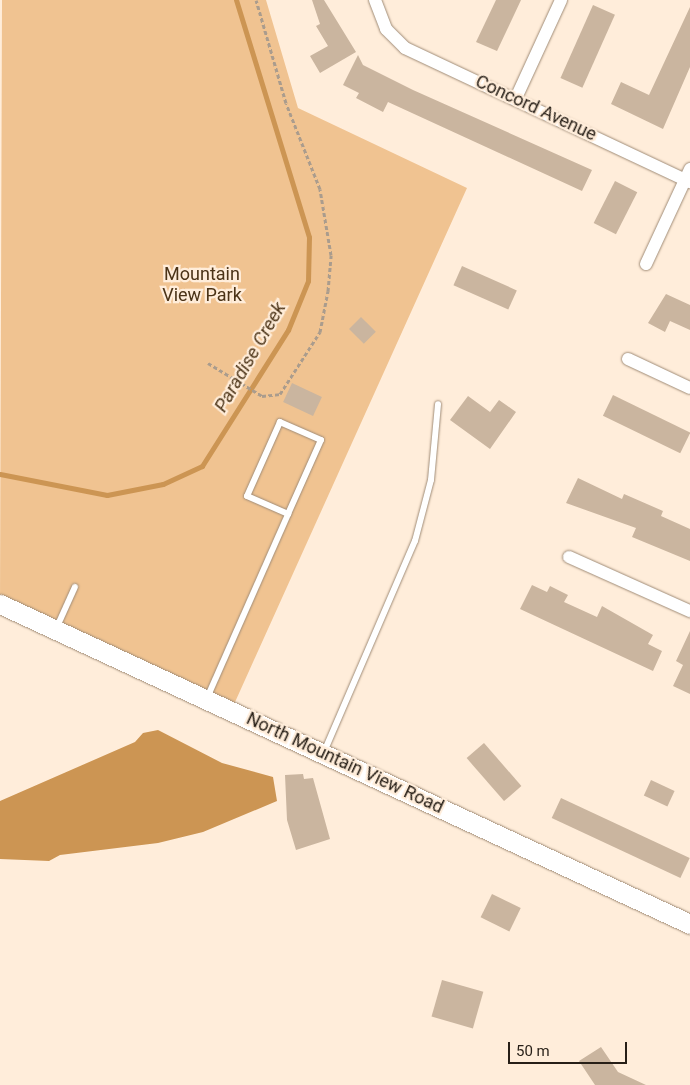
<!DOCTYPE html>
<style>
body{margin:0}
#map{position:relative;width:690px;height:1085px;overflow:hidden;background:#ffedda;font-family:Roboto,sans-serif}
div>[style]{position:absolute}
[style*='--x']{left:calc(var(--x)*1px);top:calc(var(--y)*1px);width:calc(var(--w)*1px);rotate:calc(var(--a)*1deg)}
.green>*{inset:0;background:#f0c391}
.water>*{inset:0;background:#cc9553}
.stream>*{height:5px;margin:-2.5px;padding:0 2.5px;transform-origin:2.5px;border-radius:2.5px;background:#cc9553}
.building>*{inset:0;background:#cab59f;transform-origin:0 0}
.path>*{height:3px;margin-top:-1.5px;transform-origin:0;background:repeating-linear-gradient(90deg,#aa9c8d 0 4px,transparent 0 6.5px)}
.roads{filter:drop-shadow(0 0 1px #a08c77) drop-shadow(0 0 1px #a08c77)}
.lane>*{height:6px;margin:-3px;padding:0 3px;transform-origin:3px;border-radius:3px;background:#fff}
.street>*{height:12px;margin:-6px;padding:0 6px;transform-origin:6px;border-radius:6px;background:#fff}
.secondary>*{height:19px;margin:-9.5px;padding:0 9.5px;transform-origin:9.5px;border-radius:9.5px;background:#fff}
span{translate:-50% -50%;white-space:nowrap;text-align:center;line-height:1.15;-webkit-text-stroke:4.5px #ffedda;paint-order:stroke}
.street-label{font-size:18px;color:#271f17}
.park-label{font-size:18px;color:#4b3317}
.water-label{font-size:19px;color:#4f371b;font-style:italic}
.scale{position:absolute;left:508px;top:1042px;width:119px;height:22px;box-sizing:border-box;border:2px solid #271f17;border-top:0;padding-left:6px;font-size:15px;line-height:18px;white-space:nowrap;color:#271f17;-webkit-text-stroke:4px #ffedda;paint-order:stroke}
</style>
<div id="map">
<div class="green">
<div style="clip-path:polygon(2px 0,266px 0,298px 108px,467px 188px,231px 711px,0 604px)"></div>
</div>
<div class="water">
<div style="clip-path:polygon(158px 730px,222px 763px,273px 777px,277px 801px,203px 832px,158px 843px,60px 855px,49px 861px,0 859px,0 801px,135px 742px,143px 733px)"></div>
</div>
<div class="stream">
<div style="--x:0;--y:474;--w:109;--a:11.1"></div>
<div style="--x:107;--y:495;--w:57;--a:-11.1"></div>
<div style="--x:163;--y:484;--w:43;--a:-24.8"></div>
<div style="--x:202;--y:466;--w:161;--a:-57.7"></div>
<div style="--x:288;--y:330;--w:53;--a:-67.8"></div>
<div style="--x:308;--y:281;--w:44;--a:-88.7"></div>
<div style="--x:309;--y:237;--w:248;--a:-107.1"></div>
</div>
<div class="building">
<div style="clip-path:polygon(312px 0,324px 0,356px 52px,320px 73px,310px 56px,328px 46px,316px 26px,320px 24px)"></div>
<div style="clip-path:polygon(496px 0,521px 0,497px 51px,476px 42px)"></div>
<div style="left:593px;top:5px;width:24px;height:80px;rotate:24deg"></div>
<div style="clip-path:polygon(690px 7px,690px 67px,663px 129px,611px 104px,621px 82px,649px 95px)"></div>
<div style="clip-path:polygon(358px 55px,363px 65px,413px 90px,592px 170px,582px 191px,388px 102px,383px 112px,356px 98px,359px 93px,343px 85px)"></div>
<div style="left:615px;top:181px;width:25px;height:47px;rotate:27deg"></div>
<div style="left:462px;top:266px;width:60px;height:21px;rotate:24deg"></div>
<div style="clip-path:polygon(666px 294px,690px 305px,690px 330px,670px 321px,665px 332px,648px 323px)"></div>
<div style="left:361px;top:317px;width:21px;height:17px;rotate:45deg"></div>
<div style="left:292px;top:383px;width:33px;height:21px;rotate:25deg"></div>
<div style="left:613px;top:395px;width:86px;height:23px;rotate:26deg"></div>
<div style="clip-path:polygon(468px 396px,490px 412px,499px 400px,516px 412px,490px 449px,450px 420px)"></div>
<div style="clip-path:polygon(578px 478px,622px 499px,624px 494px,663px 511px,661px 516px,690px 529px,690px 561px,632px 537px,636px 528px,566px 503px)"></div>
<div style="clip-path:polygon(532px 585px,547px 592px,550px 586px,568px 595px,564px 602px,597px 617px,602px 606px,653px 635px,648px 644px,662px 651px,653px 671px,520px 609px)"></div>
<div style="clip-path:polygon(690px 631px,690px 694px,673px 686px,683px 665px,676px 661px)"></div>
<div style="left:484px;top:743px;width:57px;height:23px;rotate:49deg"></div>
<div style="clip-path:polygon(303px 774px,304px 779px,313px 778px,330px 839px,296px 850px,287px 820px,285px 775px)"></div>
<div style="left:651px;top:780px;width:26px;height:17px;rotate:25deg"></div>
<div style="left:561px;top:798px;width:142px;height:22px;rotate:25deg"></div>
<div style="left:492px;top:894px;width:32px;height:26px;rotate:26deg"></div>
<div style="left:442px;top:980px;width:43px;height:38px;rotate:16deg"></div>
<div style="clip-path:polygon(601px 1047px,618px 1072px,646px 1085px,595px 1085px,579px 1061px)"></div>
</div>
<div class="path">
<div style="--x:208;--y:363;--w:63;--a:31.4"></div>
<div style="--x:262;--y:396;--w:18;--a:-6"></div>
<div style="--x:280;--y:394;--w:74;--a:-57.2"></div>
<div style="--x:320;--y:332;--w:42;--a:-79"></div>
<div style="--x:328;--y:291;--w:36;--a:-85"></div>
<div style="--x:331;--y:255;--w:67;--a:-99.5"></div>
<div style="--x:320;--y:189;--w:92;--a:-111.6"></div>
<div style="--x:286;--y:103;--w:107;--a:-106.2"></div>
</div>
<div class="roads">
<div class="lane">
<div style="--x:56;--y:629;--w:46;--a:-65.7"></div>
<div style="--x:207;--y:698;--w:201;--a:-66.2"></div>
<div style="--x:288;--y:514;--w:81;--a:-66"></div>
<div style="--x:321;--y:440;--w:45;--a:-156.3"></div>
<div style="--x:280;--y:422;--w:81;--a:114"></div>
<div style="--x:247;--y:496;--w:45;--a:23.7"></div>
<div style="--x:324;--y:752;--w:230;--a:-66.7"></div>
<div style="--x:415;--y:541;--w:63;--a:-75.3"></div>
<div style="--x:431;--y:480;--w:76;--a:-84.7"></div>
</div>
<div class="street">
<div style="--x:375;--y:0;--w:31;--a:69"></div>
<div style="--x:386;--y:29;--w:27;--a:45"></div>
<div style="--x:405;--y:48;--w:315;--a:25.2"></div>
<div style="--x:516;--y:98;--w:108;--a:-65.3"></div>
<div style="--x:646;--y:264;--w:105;--a:-65.1"></div>
<div style="--x:628;--y:359;--w:68;--a:25.1"></div>
<div style="--x:569;--y:557;--w:133;--a:24.1"></div>
</div>
<div class="secondary">
<div style="--x:0;--y:604;--w:761;--a:24.88"></div>
</div>
</div>
<div class="street-label">
<span style="left:536px;top:108px;rotate:25deg">Concord Avenue</span>
<span style="left:345px;top:763px;rotate:25deg">North Mountain View Road</span>
</div>
<div class="park-label">
<span style="left:202px;top:285px">Mountain<br>View Park</span>
</div>
<div class="water-label">
<span style="left:250px;top:357px;rotate:-60deg">Paradise Creek</span>
</div>
<div class="scale">50 m</div>
</div>
